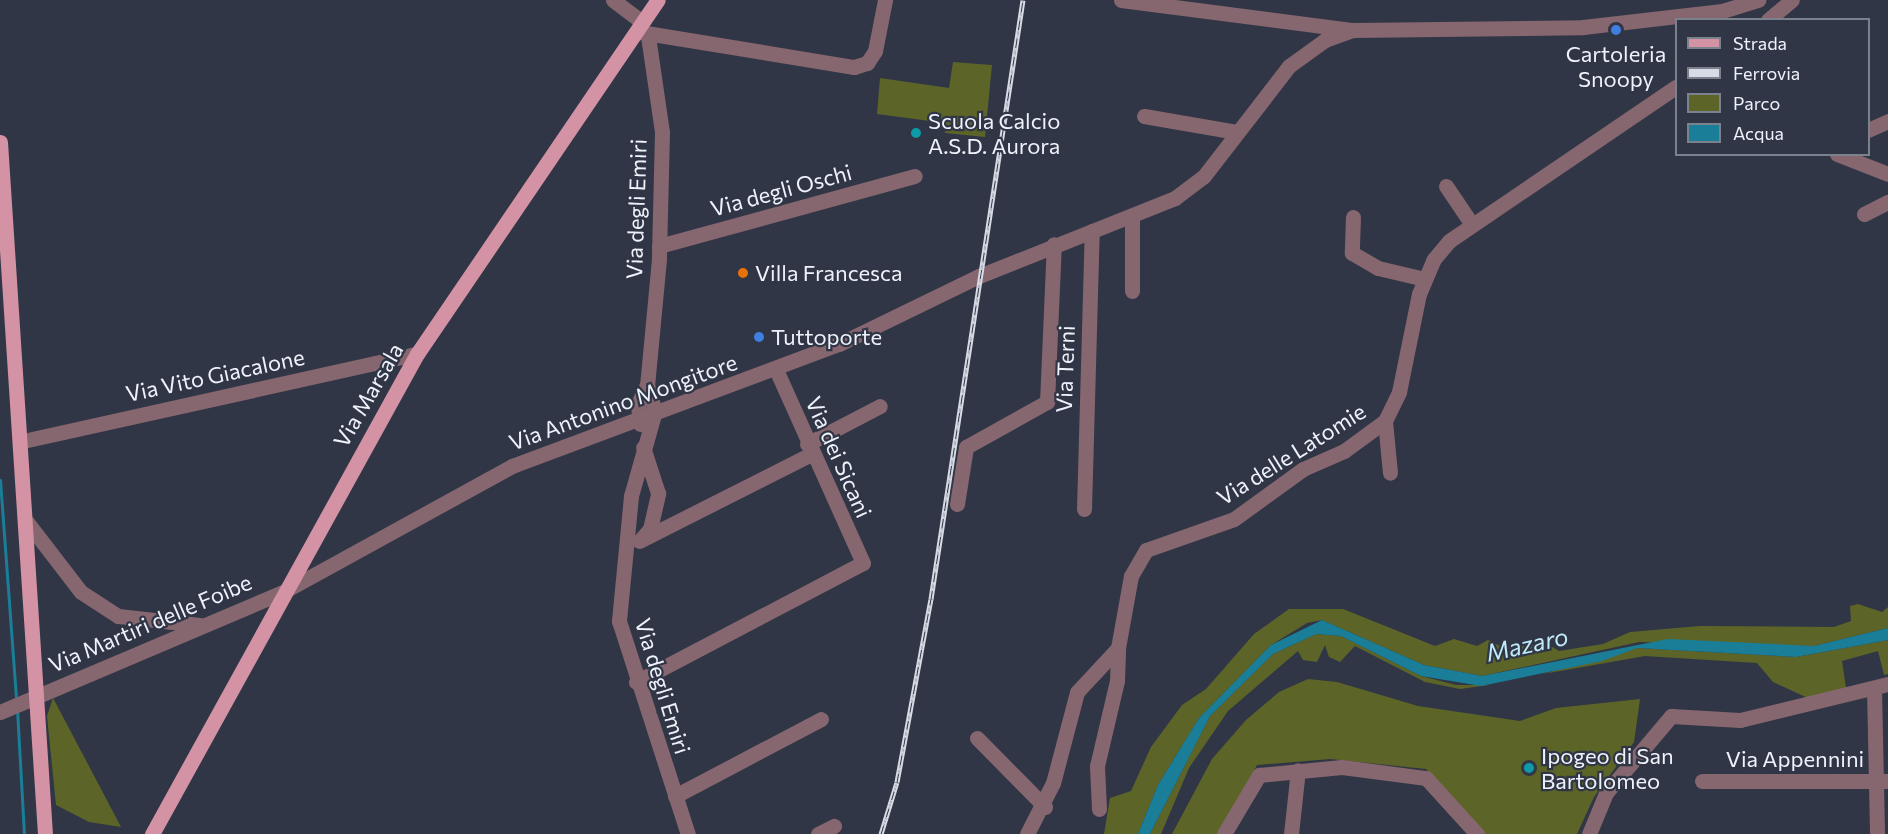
<!DOCTYPE html>
<style>
body{margin:0}
#map{position:relative;width:1888px;height:834px;overflow:hidden;background:#303645;font-family:Commissioner,sans-serif}
div>[style]{position:absolute}
[style*='--x']{left:calc(var(--x)*1px);top:calc(var(--y)*1px);width:calc(var(--w)*1px);rotate:calc(var(--a)*1deg)}
.green>*{inset:0;background:#5c6527}
.water>*{inset:0;background:#1a7e98}
.stream>*{height:3px;margin:-1.5px;padding:0 1.5px;transform-origin:1.5px;border-radius:1.5px;background:#1a7e98}
.minor>*{height:15px;margin:-7.5px;padding:0 7.5px;transform-origin:7.5px;border-radius:7.5px;background:#86666f}
.major>*{height:15px;margin:-7.5px;padding:0 7.5px;transform-origin:7.5px;border-radius:7.5px;background:#d393a5}
.rail>*{height:5px;margin-top:-2.5px;transform-origin:0;background:repeating-linear-gradient(90deg,#303645 0 9px,#d7dbe6 0 18px);box-sizing:border-box;border-block:2px solid #d7dbe6}
.dots>*{width:16px;height:16px;translate:-50% -50%;box-sizing:border-box;border:3px solid #303645;border-radius:50%}
span{translate:-50% -50%;white-space:nowrap;text-align:center;line-height:1.15;-webkit-text-stroke:4.5px #303645;paint-order:stroke}
.poi-label{font-size:22px;color:#eef2fc}
.left{translate:0 -50%;text-align:left}
.street-label{font-size:22px;color:#eef2fc}
.water-label{font-size:24px;color:#c0ebfa;font-style:italic}
.legend{position:absolute;left:1675px;top:18px;width:195px;height:138px;box-sizing:border-box;background:#303645;border:2px solid #7c818e;margin:0;padding:8px 10px;list-style:none;font-size:18px;color:#eef2fc}
.legend li{display:flex;align-items:center;gap:12px;height:30px}
.legend b{width:30px;border:2px solid #7c818e}
</style>
<div id="map">
<div class="green">
<div style="clip-path:polygon(953px 62px,992px 65px,985px 137px,945px 133px,945px 123px,877px 114px,880px 78px,949px 88px)"></div>
<div style="clip-path:polygon(1858px 604px,1882px 612px,1888px 607px,1888px 628px,1814px 646px,1639px 642px,1482px 676px,1424px 665px,1322px 620px,1307px 623px,1271px 645px,1199px 718px,1158px 785px,1138px 834px,1104px 834px,1110px 798px,1131px 791px,1151px 747px,1182px 705px,1206px 689px,1254px 634px,1289px 609px,1343px 609px,1435px 646px,1454px 639px,1477px 646px,1488px 640px,1506px 649px,1544px 642px,1559px 651px,1603px 644px,1630px 632px,1700px 626px,1834px 627px,1851px 621px,1850px 606px)"></div>
<div style="clip-path:polygon(1316px 634px,1341px 636px,1421px 676px,1456px 685px,1489px 685px,1460px 689px,1425px 682px,1355px 646px,1340px 662px,1329px 657px,1325px 645px,1317px 662px,1303px 660px,1298px 651px,1228px 711px,1189px 768px,1161px 834px,1150px 834px,1210px 716px,1273px 654px)"></div>
<div style="clip-path:polygon(1888px 640px,1888px 674px,1884px 675px,1878px 651px,1842px 661px,1846px 688px,1812px 700px,1773px 682px,1757px 663px,1645px 656px,1543px 674px,1637px 648px,1796px 657px)"></div>
<div style="clip-path:polygon(1308px 679px,1337px 682px,1418px 706px,1520px 721px,1556px 708px,1640px 699px,1634px 742px,1594px 797px,1577px 834px,1484px 834px,1426px 769px,1330px 759px,1257px 765px,1219px 834px,1172px 834px,1212px 759px,1246px 720px,1279px 692px)"></div>
<div style="clip-path:polygon(53px 698px,71px 732px,121px 827px,89px 822px,56px 805px,47px 716px)"></div>
</div>
<div class="water">
<div style="clip-path:polygon(1322px 620px,1424px 665px,1482px 676px,1668px 639px,1814px 646px,1888px 628px,1888px 640px,1796px 657px,1637px 648px,1602px 661px,1481px 686px,1421px 676px,1341px 636px,1316px 634px,1273px 654px,1210px 716px,1150px 834px,1138px 834px,1158px 785px,1199px 718px,1271px 645px)"></div>
</div>
<div class="stream">
<div style="--x:0;--y:480;--w:221;--a:85.8"></div>
<div style="--x:17;--y:709;--w:125;--a:86.8"></div>
</div>
<div class="minor">
<div style="--x:613;--y:0;--w:36;--a:37"></div>
<div style="--x:1121;--y:0;--w:234;--a:7.4"></div>
<div style="--x:1353;--y:30;--w:230;--a:-0.7"></div>
<div style="--x:1583;--y:27;--w:140;--a:-6.6"></div>
<div style="--x:1722;--y:11;--w:38;--a:-17"></div>
<div style="--x:1768;--y:20;--w:31;--a:-40"></div>
<div style="--x:640;--y:32;--w:217;--a:9.3"></div>
<div style="--x:854;--y:67;--w:14;--a:-17"></div>
<div style="--x:867;--y:63;--w:14;--a:-56"></div>
<div style="--x:875;--y:51;--w:52;--a:-78.9"></div>
<div style="--x:648;--y:36;--w:97;--a:81.7"></div>
<div style="--x:662;--y:132;--w:127;--a:91.4"></div>
<div style="--x:659;--y:259;--w:127;--a:95.4"></div>
<div style="--x:647;--y:385;--w:27;--a:73"></div>
<div style="--x:655;--y:411;--w:88;--a:105.8"></div>
<div style="--x:631;--y:496;--w:126;--a:95.5"></div>
<div style="--x:619;--y:621;--w:224;--a:72.1"></div>
<div style="--x:1144;--y:116;--w:94;--a:9.8"></div>
<div style="--x:1868;--y:130;--w:22;--a:-24"></div>
<div style="--x:1837;--y:154;--w:55;--a:21.4"></div>
<div style="--x:1446;--y:186;--w:45;--a:56"></div>
<div style="--x:1864;--y:214;--w:27;--a:-27"></div>
<div style="--x:1132;--y:217;--w:74;--a:90"></div>
<div style="--x:1353;--y:217;--w:36;--a:92"></div>
<div style="--x:1352;--y:253;--w:30;--a:30"></div>
<div style="--x:1378;--y:268;--w:48;--a:13.2"></div>
<div style="--x:659;--y:246;--w:265;--a:-15.3"></div>
<div style="--x:1385;--y:421;--w:52;--a:84.5"></div>
<div style="--x:640;--y:424;--w:20;--a:-96"></div>
<div style="--x:638;--y:404;--w:21;--a:-65"></div>
<div style="--x:23;--y:441;--w:403;--a:-12.5"></div>
<div style="--x:807;--y:444;--w:82;--a:-27.5"></div>
<div style="--x:957;--y:504;--w:58;--a:-81"></div>
<div style="--x:966;--y:447;--w:93;--a:-29.1"></div>
<div style="--x:1047;--y:402;--w:158;--a:-87.5"></div>
<div style="--x:1084;--y:509;--w:278;--a:-88.4"></div>
<div style="--x:27;--y:522;--w:88;--a:52.4"></div>
<div style="--x:81;--y:592;--w:44;--a:33"></div>
<div style="--x:118;--y:616;--w:82;--a:6.3"></div>
<div style="--x:642;--y:538;--w:12;--a:-48"></div>
<div style="--x:650;--y:529;--w:37;--a:-77"></div>
<div style="--x:658;--y:493;--w:48;--a:-108.1"></div>
<div style="--x:639;--y:541;--w:193;--a:-26.8"></div>
<div style="--x:636;--y:682;--w:256;--a:-27.7"></div>
<div style="--x:863;--y:563;--w:213;--a:-114.2"></div>
<div style="--x:1874;--y:688;--w:146;--a:88.8"></div>
<div style="--x:0;--y:712;--w:305;--a:-23"></div>
<div style="--x:281;--y:593;--w:264;--a:-28.8"></div>
<div style="--x:512;--y:466;--w:349;--a:-20.5"></div>
<div style="--x:839;--y:344;--w:156;--a:-25.9"></div>
<div style="--x:979;--y:276;--w:211;--a:-21.7"></div>
<div style="--x:1175;--y:198;--w:36;--a:-37"></div>
<div style="--x:1204;--y:176;--w:139;--a:-52.3"></div>
<div style="--x:1289;--y:66;--w:44;--a:-35.8"></div>
<div style="--x:1325;--y:40;--w:30;--a:-20"></div>
<div style="--x:977;--y:738;--w:97;--a:45.4"></div>
<div style="--x:1702;--y:781;--w:186;--a:0"></div>
<div style="--x:675;--y:796;--w:165;--a:-27.8"></div>
<div style="--x:1099;--y:809;--w:43;--a:-92.7"></div>
<div style="--x:1097;--y:766;--w:87;--a:-76.8"></div>
<div style="--x:1117;--y:681;--w:33;--a:-88"></div>
<div style="--x:818;--y:834;--w:18;--a:-27"></div>
<div style="--x:1027;--y:834;--w:57;--a:-63"></div>
<div style="--x:1053;--y:783;--w:94;--a:-75.2"></div>
<div style="--x:1077;--y:692;--w:60;--a:-47"></div>
<div style="--x:1118;--y:648;--w:73;--a:-79.8"></div>
<div style="--x:1131;--y:576;--w:30;--a:-60"></div>
<div style="--x:1146;--y:550;--w:93;--a:-19.4"></div>
<div style="--x:1234;--y:519;--w:85;--a:-35.9"></div>
<div style="--x:1303;--y:469;--w:45;--a:-23.7"></div>
<div style="--x:1344;--y:451;--w:51;--a:-36.2"></div>
<div style="--x:1385;--y:421;--w:32;--a:-64"></div>
<div style="--x:1399;--y:392;--w:100;--a:-78.5"></div>
<div style="--x:1419;--y:294;--w:38;--a:-67"></div>
<div style="--x:1434;--y:259;--w:23;--a:-50"></div>
<div style="--x:1449;--y:241;--w:274;--a:-34.2"></div>
<div style="--x:1224;--y:834;--w:69;--a:-59.3"></div>
<div style="--x:1259;--y:775;--w:83;--a:-5.5"></div>
<div style="--x:1342;--y:767;--w:85;--a:7.5"></div>
<div style="--x:1426;--y:778;--w:76;--a:47.7"></div>
<div style="--x:1291;--y:834;--w:64;--a:-83.8"></div>
<div style="--x:1589;--y:834;--w:44;--a:-67.5"></div>
<div style="--x:1606;--y:793;--w:101;--a:-49.8"></div>
<div style="--x:1671;--y:716;--w:69;--a:3.3"></div>
<div style="--x:1740;--y:720;--w:152;--a:-13.7"></div>
</div>
<div class="major">
<div style="--x:0;--y:142;--w:693;--a:86.28"></div>
<div style="--x:152;--y:834;--w:548;--a:-61.1"></div>
<div style="--x:417;--y:354;--w:428;--a:-55.8"></div>
</div>
<div class="rail">
<div style="--x:881;--y:834;--w:54;--a:-72.9"></div>
<div style="--x:897;--y:782;--w:186;--a:-79.5"></div>
<div style="--x:931;--y:599;--w:606;--a:-81.27"></div>
</div>
<div class="dots">
<div style="left:1616px;top:30px;background:#3f7fe0"></div>
<div style="left:916px;top:133px;background:#0f9aa8"></div>
<div style="left:743px;top:273px;background:#e8710a"></div>
<div style="left:759px;top:337px;background:#3f7fe0"></div>
<div style="left:1529px;top:768px;background:#0f9aa8"></div>
</div>
<div class="poi-label">
<span style="left:1616px;top:66px">Cartoleria<br>Snoopy</span>
<span class="left" style="left:928px;top:133px">Scuola Calcio<br>A.S.D. Aurora</span>
<span class="left" style="left:755px;top:273px">Villa Francesca</span>
<span class="left" style="left:771px;top:337px">Tuttoporte</span>
<span class="left" style="left:1541px;top:768px">Ipogeo di San<br>Bartolomeo</span>
</div>
<div class="street-label">
<span style="left:781px;top:190px;rotate:-15deg">Via degli Oschi</span>
<span style="left:636px;top:209px;rotate:-88deg">Via degli Emiri</span>
<span style="left:1065px;top:369px;rotate:-88deg">Via Terni</span>
<span style="left:215px;top:375px;rotate:-12deg">Via Vito Giacalone</span>
<span style="left:368px;top:395px;rotate:-60deg">Via Marsala</span>
<span style="left:623px;top:402px;rotate:-20deg">Via Antonino Mongitore</span>
<span style="left:1291px;top:454px;rotate:-32deg">Via delle Latomie</span>
<span style="left:839px;top:457px;rotate:66deg">Via dei Sicani</span>
<span style="left:150px;top:623px;rotate:-23deg">Via Martiri delle Foibe</span>
<span style="left:663px;top:686px;rotate:73deg">Via degli Emiri</span>
<span style="left:1795px;top:759px">Via Appennini</span>
</div>
<div class="water-label">
<span style="left:1527px;top:644px;rotate:-12deg">Mazaro</span>
</div>
<ul class="legend">
<li><b style="height:8px;background:#d393a5"></b>Strada</li>
<li><b style="height:8px;background:#d7dbe6"></b>Ferrovia</li>
<li><b style="height:16px;background:#5c6527"></b>Parco</li>
<li><b style="height:16px;background:#1a7e98"></b>Acqua</li>
</ul>
</div>
